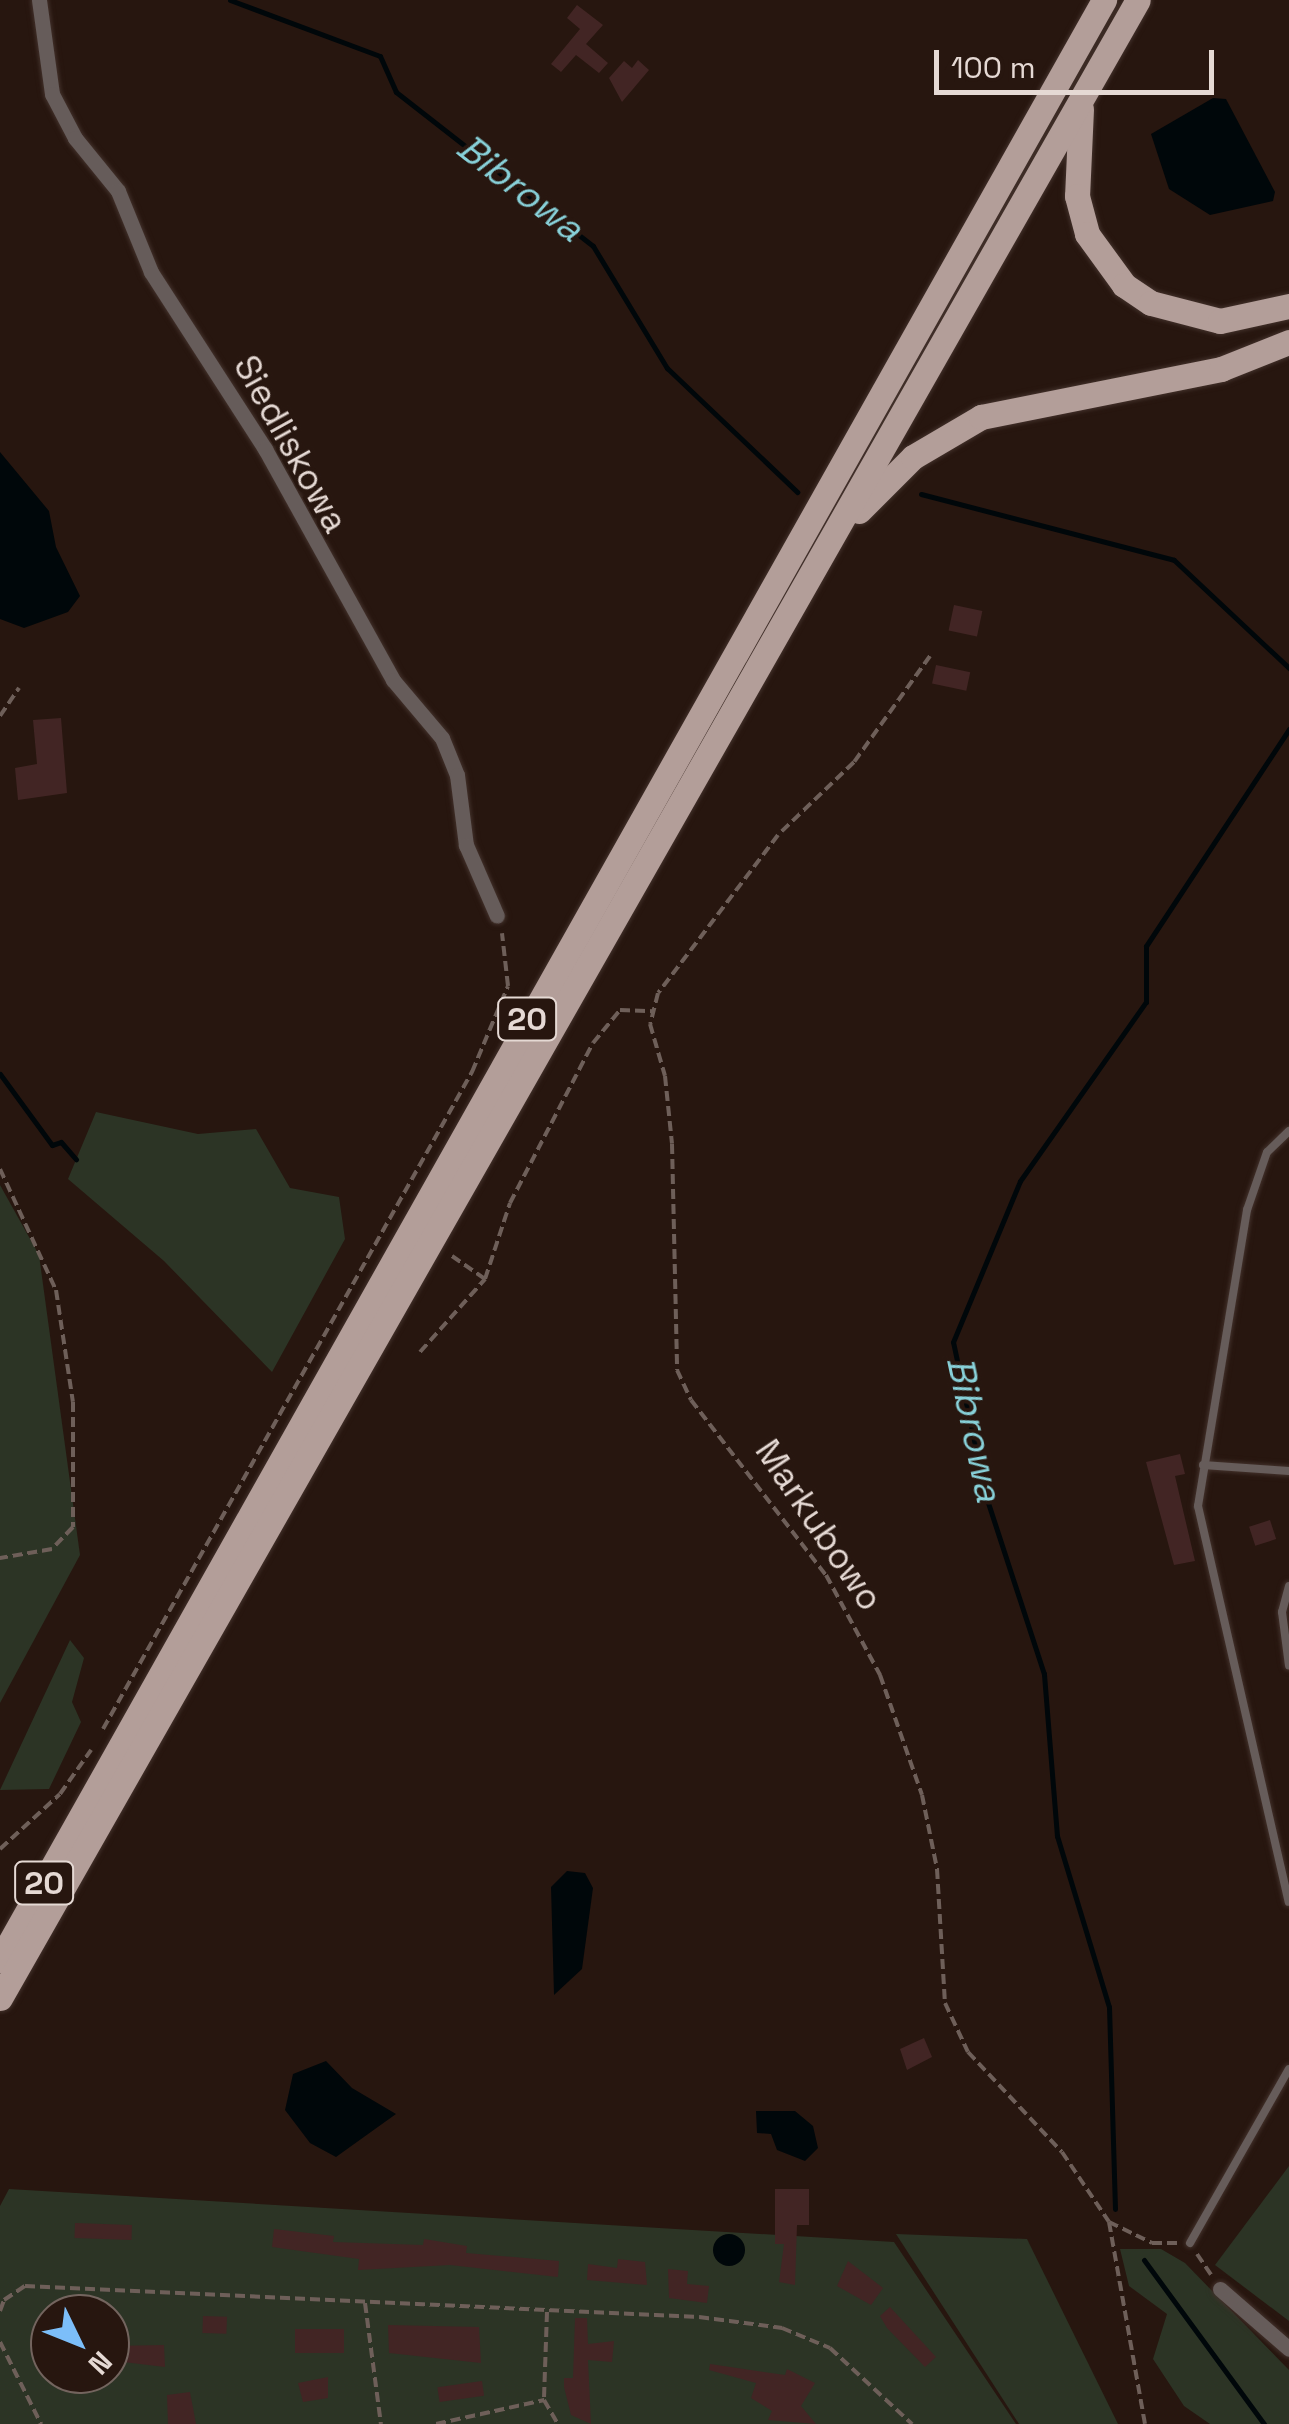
<!DOCTYPE html>
<style>
body{margin:0}
#map{position:relative;width:1289px;height:2424px;overflow:hidden;background:#27160f;font-family:"Space Grotesk",sans-serif}
div>[style]{position:absolute}
[style*='--x']{left:calc(var(--x)*1px);top:calc(var(--y)*1px);width:calc(var(--w)*1px);rotate:calc(var(--a)*1deg)}
.green>*{inset:0;background:#2c3425}
.water>*{inset:0;background:#00070a}
.round{border-radius:50%}
.stream>*{height:5px;margin:-2.5px;padding:0 2.5px;transform-origin:2.5px;border-radius:2.5px;background:#00070a}
.building>*{inset:0;background:#422524;transform-origin:0 0}
.path>*{height:4px;margin-top:-2px;transform-origin:0;background:repeating-linear-gradient(90deg,#6e5f59 0 10px,transparent 0 15px)}
.roads{filter:drop-shadow(0 0 2px #42312b) drop-shadow(0 0 2px #42312b)}
.lane>*{height:8px;margin:-4px;padding:0 4px;transform-origin:4px;border-radius:4px;background:#665c5a}
.street>*{height:15px;margin:-7.5px;padding:0 7.5px;transform-origin:7.5px;border-radius:7.5px;background:#665c5a}
.primary>*{height:25px;margin:-12.5px;padding:0 12.5px;transform-origin:12.5px;border-radius:12.5px;background:#b39e99}
span{translate:-50% -50%;white-space:nowrap;text-align:center;line-height:1.15;-webkit-text-stroke:8px #27160f;paint-order:stroke}
.shield-label span{padding:2px 8px;background:#27160f;border:2px solid;border-radius:8px;-webkit-text-stroke-width:0}
.shield-label{font-size:32px;color:#e5d9d4;font-weight:700}
.street-label{font-size:35px;color:#e5d9d4}
.water-label{font-size:38px;color:#88d1d9;font-style:italic}
.north{position:absolute;left:30px;top:2294px;width:100px;height:100px;box-sizing:border-box;background:#27160f;border:2px solid #73645e;border-radius:50%;rotate:133deg;font-size:28px;font-weight:700;line-height:40px;text-align:center;color:#e5d9d4}
.north::after{content:'';display:block;margin:auto;width:35px;height:45px;background:#7cbef9;clip-path:polygon(50% 0,100% 100%,50% 72%,0 100%)}
.scale{position:absolute;left:934px;top:50px;width:280px;height:45px;box-sizing:border-box;border:5px solid #e5d9d4;border-top:0;padding-left:12px;font-size:30px;line-height:35px;white-space:nowrap;color:#e5d9d4;-webkit-text-stroke:8px #27160f;paint-order:stroke}
</style>
<div id="map">
<div class="green">
<div style="clip-path:polygon(96px 1112px,198px 1134px,256px 1129px,290px 1188px,339px 1197px,345px 1239px,272px 1372px,164px 1261px,68px 1179px)"></div>
<div style="clip-path:polygon(0 1185px,39px 1255px,80px 1555px,0 1703px)"></div>
<div style="clip-path:polygon(70px 1640px,84px 1658px,72px 1702px,81px 1722px,49px 1789px,0 1790px)"></div>
<div style="clip-path:polygon(1289px 2166px,1289px 2321px,1215px 2265px)"></div>
<div style="clip-path:polygon(evenodd,9px 2189px,894px 2242px,1016px 2424px,0 2424px,0 2206px,9px 2189px,50px 2314px,110px 2314px,110px 2374px,50px 2374px,50px 2314px)"></div>
<div style="clip-path:polygon(896px 2234px,1027px 2239px,1118px 2424px,1019px 2424px)"></div>
<div style="clip-path:polygon(1120px 2249px,1161px 2249px,1185px 2263px,1289px 2370px,1289px 2424px,1210px 2424px,1184px 2406px,1153px 2359px,1167px 2314px,1129px 2286px)"></div>
</div>
<div class="water">
<div style="clip-path:polygon(1213px 98px,1226px 99px,1275px 192px,1273px 201px,1210px 215px,1169px 189px,1151px 134px)"></div>
<div style="clip-path:polygon(0 452px,49px 511px,56px 547px,80px 596px,68px 612px,24px 628px,0 619px)"></div>
<div style="clip-path:polygon(567px 1871px,585px 1873px,593px 1888px,582px 1969px,554px 1995px,551px 1887px)"></div>
<div style="clip-path:polygon(326px 2061px,352px 2088px,396px 2114px,336px 2157px,310px 2143px,285px 2110px,293px 2074px)"></div>
<div style="clip-path:polygon(756px 2111px,795px 2111px,813px 2126px,818px 2148px,805px 2161px,777px 2150px,771px 2134px,757px 2133px)"></div>
<div class="round" style="left:713px;top:2234px;width:32px;height:32px"></div>
</div>
<div class="stream">
<div style="--x:230;--y:0;--w:160;--a:20.5"></div>
<div style="--x:380;--y:56;--w:39;--a:66"></div>
<div style="--x:396;--y:92;--w:250;--a:38"></div>
<div style="--x:593;--y:246;--w:143;--a:58.8"></div>
<div style="--x:667;--y:368;--w:180;--a:43.6"></div>
<div style="--x:921;--y:494;--w:261;--a:14.6"></div>
<div style="--x:1174;--y:560;--w:158;--a:43.2"></div>
<div style="--x:0;--y:1074;--w:88;--a:53.8"></div>
<div style="--x:52;--y:1145;--w:9;--a:-18"></div>
<div style="--x:61;--y:1142;--w:23;--a:49"></div>
<div style="--x:1115;--y:2209;--w:202;--a:-91.7"></div>
<div style="--x:1109;--y:2007;--w:179;--a:-106.9"></div>
<div style="--x:1057;--y:1836;--w:163;--a:-94.6"></div>
<div style="--x:1044;--y:1674;--w:186;--a:-108.1"></div>
<div style="--x:986;--y:1497;--w:158;--a:-102"></div>
<div style="--x:953;--y:1342;--w:174;--a:-67.4"></div>
<div style="--x:1020;--y:1181;--w:219;--a:-54.9"></div>
<div style="--x:1146;--y:1002;--w:56;--a:-90"></div>
<div style="--x:1146;--y:946;--w:260;--a:-56.6"></div>
<div style="--x:1144;--y:2260;--w:203;--a:53.8"></div>
</div>
<div class="building">
<div style="clip-path:polygon(577px 5px,603px 25px,586px 44px,608px 63px,599px 73px,576px 55px,561px 72px,551px 64px,580px 29px,567px 18px)"></div>
<div style="clip-path:polygon(638px 60px,649px 70px,622px 102px,609px 78px,624px 61px,632px 68px)"></div>
<div style="left:954px;top:605px;width:29px;height:26px;rotate:12deg"></div>
<div style="left:936px;top:665px;width:35px;height:19px;rotate:12deg"></div>
<div style="clip-path:polygon(61px 718px,67px 793px,18px 800px,15px 768px,37px 764px,33px 720px)"></div>
<div style="clip-path:polygon(1180px 1454px,1185px 1474px,1175px 1476px,1195px 1561px,1174px 1565px,1146px 1462px)"></div>
<div style="left:1270px;top:1520px;width:20px;height:22px;rotate:72deg"></div>
<div style="clip-path:polygon(924px 2038px,932px 2057px,907px 2070px,900px 2049px)"></div>
<div style="clip-path:polygon(775px 2189px,809px 2189px,809px 2225px,797px 2225px,795px 2285px,779px 2282px,784px 2244px,775px 2244px)"></div>
<div style="left:75px;top:2223px;width:57px;height:15px;rotate:2deg"></div>
<div style="clip-path:polygon(274px 2229px,334px 2236px,333px 2242px,423px 2245px,424px 2239px,467px 2246px,466px 2253px,559px 2261px,558px 2277px,450px 2265px,358px 2270px,359px 2259px,272px 2247px)"></div>
<div style="clip-path:polygon(618px 2259px,645px 2262px,647px 2285px,587px 2280px,588px 2264px,617px 2268px)"></div>
<div style="clip-path:polygon(848px 2261px,883px 2288px,871px 2305px,837px 2286px)"></div>
<div style="clip-path:polygon(668px 2269px,688px 2271px,687px 2284px,709px 2286px,707px 2303px,669px 2298px)"></div>
<div style="clip-path:polygon(890px 2307px,936px 2357px,925px 2367px,887px 2328px,880px 2316px)"></div>
<div style="left:203px;top:2316px;width:24px;height:17px;rotate:2deg"></div>
<div style="clip-path:polygon(575px 2318px,587px 2318px,588px 2344px,614px 2341px,612px 2362px,588px 2360px,591px 2424px,571px 2415px,564px 2387px,564px 2378px,573px 2378px)"></div>
<div style="clip-path:polygon(388px 2325px,479px 2327px,481px 2363px,389px 2353px)"></div>
<div style="left:344px;top:2329px;width:24px;height:49px;rotate:90deg"></div>
<div style="clip-path:polygon(164px 2345px,165px 2367px,115px 2361px,112px 2346px)"></div>
<div style="clip-path:polygon(710px 2364px,785px 2375px,787px 2369px,815px 2383px,801px 2406px,816px 2424px,768px 2420px,772px 2411px,751px 2398px,756px 2383px,709px 2370px)"></div>
<div style="clip-path:polygon(328px 2377px,328px 2398px,303px 2402px,298px 2383px)"></div>
<div style="left:482px;top:2381px;width:15px;height:45px;rotate:82deg"></div>
<div style="clip-path:polygon(190px 2392px,196px 2424px,168px 2424px,167px 2395px)"></div>
</div>
<div class="path">
<div style="--x:930;--y:656;--w:130;--a:125.6"></div>
<div style="--x:854;--y:762;--w:105;--a:136.2"></div>
<div style="--x:778;--y:835;--w:198;--a:127.2"></div>
<div style="--x:658;--y:993;--w:32;--a:104"></div>
<div style="--x:650;--y:1024;--w:54;--a:73.9"></div>
<div style="--x:665;--y:1076;--w:68;--a:84.1"></div>
<div style="--x:672;--y:1144;--w:226;--a:88.7"></div>
<div style="--x:677;--y:1370;--w:33;--a:65"></div>
<div style="--x:691;--y:1400;--w:221;--a:52.4"></div>
<div style="--x:826;--y:1575;--w:114;--a:61.6"></div>
<div style="--x:880;--y:1675;--w:127;--a:70.7"></div>
<div style="--x:922;--y:1795;--w:76;--a:78.5"></div>
<div style="--x:937;--y:1869;--w:134;--a:86.6"></div>
<div style="--x:945;--y:2003;--w:54;--a:64.9"></div>
<div style="--x:968;--y:2052;--w:137;--a:46.8"></div>
<div style="--x:1062;--y:2152;--w:84;--a:56.1"></div>
<div style="--x:1109;--y:2222;--w:48;--a:26"></div>
<div style="--x:1152;--y:2243;--w:27;--a:0"></div>
<div style="--x:0;--y:716;--w:34;--a:-56"></div>
<div style="--x:0;--y:1169;--w:133;--a:65.2"></div>
<div style="--x:56;--y:1290;--w:113;--a:81.4"></div>
<div style="--x:73;--y:1402;--w:125;--a:90"></div>
<div style="--x:73;--y:1527;--w:30;--a:134"></div>
<div style="--x:52;--y:1549;--w:53;--a:170.2"></div>
<div style="--x:452;--y:1256;--w:40;--a:34.9"></div>
<div style="--x:420;--y:1352;--w:98;--a:-48.3"></div>
<div style="--x:485;--y:1279;--w:80;--a:-71.8"></div>
<div style="--x:510;--y:1203;--w:180;--a:-62.6"></div>
<div style="--x:593;--y:1043;--w:43;--a:-50.7"></div>
<div style="--x:620;--y:1010;--w:33;--a:2"></div>
<div style="--x:103;--y:1729;--w:754;--a:-60.68"></div>
<div style="--x:472;--y:1072;--w:93;--a:-67.3"></div>
<div style="--x:508;--y:986;--w:53;--a:-96.5"></div>
<div style="--x:0;--y:1849;--w:81;--a:-42.5"></div>
<div style="--x:60;--y:1794;--w:54;--a:-54.8"></div>
<div style="--x:1109;--y:2222;--w:205;--a:79.9"></div>
<div style="--x:1197;--y:2254;--w:25;--a:56"></div>
<div style="--x:365;--y:2303;--w:122;--a:82.5"></div>
<div style="--x:0;--y:2311;--w:12;--a:-70"></div>
<div style="--x:4;--y:2300;--w:25;--a:-34"></div>
<div style="--x:25;--y:2286;--w:675;--a:2.63"></div>
<div style="--x:699;--y:2317;--w:84;--a:7.5"></div>
<div style="--x:782;--y:2328;--w:52;--a:22.6"></div>
<div style="--x:830;--y:2348;--w:112;--a:42.8"></div>
<div style="--x:547;--y:2312;--w:88;--a:92"></div>
<div style="--x:544;--y:2400;--w:28;--a:60"></div>
<div style="--x:0;--y:2342;--w:92;--a:63.4"></div>
<div style="--x:436;--y:2424;--w:111;--a:-12.5"></div>
</div>
<div class="roads">
<div class="lane">
<div style="--x:1289;--y:1131;--w:30;--a:136"></div>
<div style="--x:1267;--y:1152;--w:61;--a:109"></div>
<div style="--x:1247;--y:1210;--w:300;--a:99.4"></div>
<div style="--x:1198;--y:1506;--w:406;--a:77.1"></div>
<div style="--x:1203;--y:1465;--w:86;--a:4"></div>
<div style="--x:1289;--y:1586;--w:27;--a:105"></div>
<div style="--x:1282;--y:1612;--w:54;--a:82.6"></div>
<div style="--x:1190;--y:2243;--w:200;--a:-60.4"></div>
</div>
<div class="street">
<div style="--x:39;--y:0;--w:95;--a:82.1"></div>
<div style="--x:52;--y:94;--w:50;--a:62.4"></div>
<div style="--x:75;--y:138;--w:68;--a:50.9"></div>
<div style="--x:118;--y:191;--w:87;--a:67.8"></div>
<div style="--x:151;--y:272;--w:211;--a:57.2"></div>
<div style="--x:265;--y:449;--w:264;--a:61"></div>
<div style="--x:393;--y:680;--w:76;--a:49.8"></div>
<div style="--x:442;--y:738;--w:40;--a:68"></div>
<div style="--x:457;--y:775;--w:71;--a:82.7"></div>
<div style="--x:466;--y:845;--w:77;--a:66.4"></div>
<div style="--x:1220;--y:2289;--w:91;--a:41"></div>
</div>
<div class="primary">
<div style="--x:1081;--y:109;--w:87;--a:92.6"></div>
<div style="--x:1077;--y:196;--w:39;--a:75"></div>
<div style="--x:1087;--y:234;--w:63;--a:54"></div>
<div style="--x:1124;--y:285;--w:32;--a:34"></div>
<div style="--x:1151;--y:303;--w:71;--a:14.6"></div>
<div style="--x:1220;--y:321;--w:71;--a:-12.3"></div>
<div style="--x:859;--y:511;--w:76;--a:-45"></div>
<div style="--x:913;--y:457;--w:79;--a:-30.5"></div>
<div style="--x:981;--y:417;--w:245;--a:-11.3"></div>
<div style="--x:1221;--y:369;--w:73;--a:-21.7"></div>
<div style="--x:0;--y:1960;--w:2250;--a:-60.61"></div>
<div style="--x:0;--y:1998;--w:2299;--a:-60.34"></div>
</div>
</div>
<div class="shield-label">
<span style="left:527px;top:1019px">20</span>
<span style="left:44px;top:1883px">20</span>
</div>
<div class="street-label">
<span style="left:291px;top:444px;rotate:61deg">Siedliskowa</span>
<span style="left:819px;top:1525px;rotate:56deg">Markubowo</span>
</div>
<div class="water-label">
<span style="left:520px;top:188px;rotate:38deg">Bibrowa</span>
<span style="left:974px;top:1429px;rotate:78deg">Bibrowa</span>
</div>
<div class="north">N</div>
<div class="scale">100 m</div>
</div>
